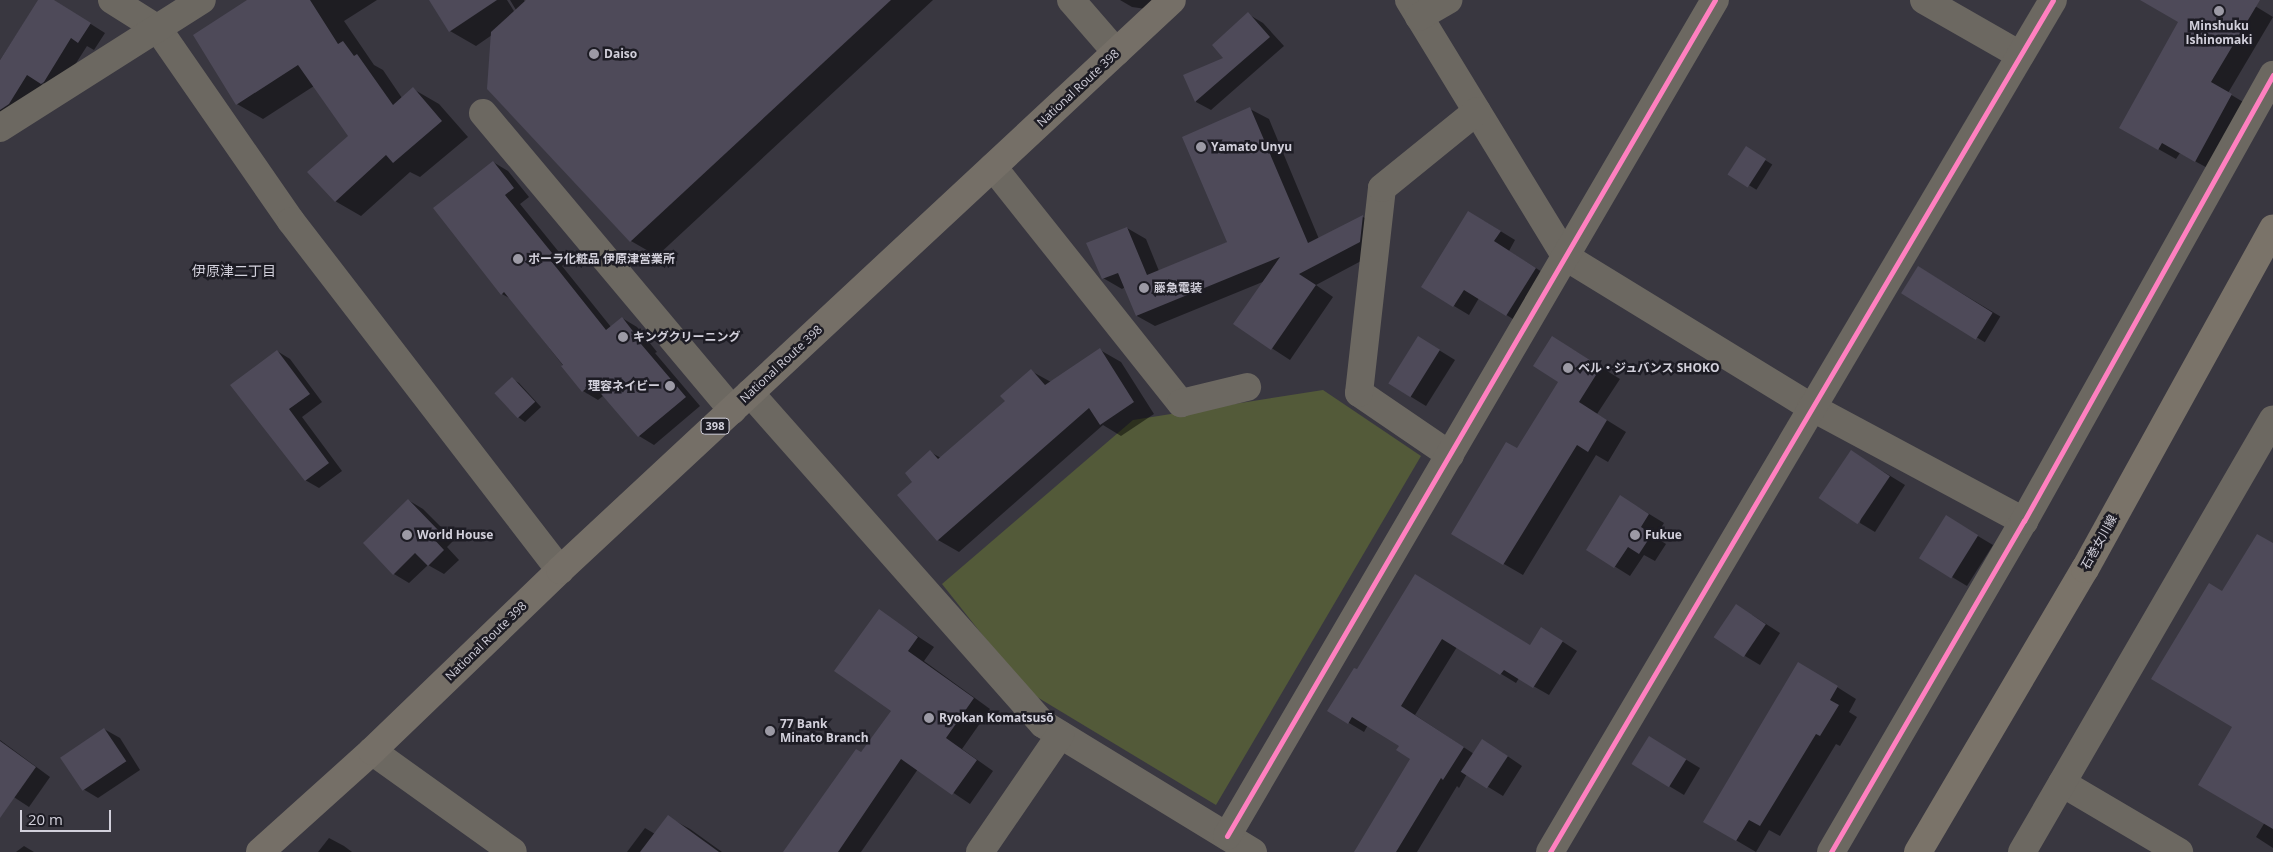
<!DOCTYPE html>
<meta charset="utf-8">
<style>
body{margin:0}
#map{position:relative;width:2273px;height:852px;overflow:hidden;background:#393740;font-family:"Open Sans","Noto Sans JP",sans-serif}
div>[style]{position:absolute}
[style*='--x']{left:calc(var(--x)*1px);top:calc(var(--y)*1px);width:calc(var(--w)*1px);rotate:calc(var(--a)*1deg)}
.green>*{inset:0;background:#535a39}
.shadow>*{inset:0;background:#0007;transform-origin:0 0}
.building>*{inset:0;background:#4e4a59;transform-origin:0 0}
.minor>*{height:28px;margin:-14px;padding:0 14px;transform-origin:14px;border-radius:14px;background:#6c6861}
.major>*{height:28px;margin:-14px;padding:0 14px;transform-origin:14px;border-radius:14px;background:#7a7369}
.highway>*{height:28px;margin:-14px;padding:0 14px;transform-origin:14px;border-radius:14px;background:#756f67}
.cycleway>*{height:5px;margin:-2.5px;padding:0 2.5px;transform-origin:2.5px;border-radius:2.5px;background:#ff80c0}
.dots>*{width:14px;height:14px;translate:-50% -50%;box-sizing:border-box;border:2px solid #1d1c24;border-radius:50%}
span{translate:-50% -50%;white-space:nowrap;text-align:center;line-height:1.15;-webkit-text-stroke:5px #1d1c24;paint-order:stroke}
.shield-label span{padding:1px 4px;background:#1d1c24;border:1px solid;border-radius:4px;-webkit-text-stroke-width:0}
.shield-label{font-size:11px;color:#d2d0db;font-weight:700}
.poi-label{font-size:12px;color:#d2d0db;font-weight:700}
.left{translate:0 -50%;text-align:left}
.right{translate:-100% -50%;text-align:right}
.street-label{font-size:12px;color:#d2d0db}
.neighbourhood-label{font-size:14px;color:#d2d0db}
.scale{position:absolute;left:20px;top:810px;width:91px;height:22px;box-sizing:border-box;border:2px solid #d2d0db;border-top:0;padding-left:6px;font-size:15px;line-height:18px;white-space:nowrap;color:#d2d0db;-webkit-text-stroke:4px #1d1c24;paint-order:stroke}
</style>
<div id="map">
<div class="green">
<div style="clip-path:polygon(1323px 390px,1421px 456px,1216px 805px,1027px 691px,942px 584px,1133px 420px)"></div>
</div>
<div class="shadow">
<div style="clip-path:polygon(39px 0,53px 0,105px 33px,94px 50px,87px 46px,59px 90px,57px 91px,43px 83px,24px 112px,0 125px,0 60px)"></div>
<div style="clip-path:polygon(263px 0,377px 0,344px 21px,374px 65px,383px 70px,402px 98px,413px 89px,439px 104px,468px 137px,420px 177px,410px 172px,361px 216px,335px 201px,350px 136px,314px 86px,263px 119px,237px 104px)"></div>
<div style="clip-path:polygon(430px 0,507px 0,517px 16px,519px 15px,510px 0,524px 0,525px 2px,527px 0,933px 0,657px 256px,631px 241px,488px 89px,492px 35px,476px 46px,450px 31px)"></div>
<div style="clip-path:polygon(1120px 0,1164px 0,1153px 10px,1132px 7px)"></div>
<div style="clip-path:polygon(2142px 0,2258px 0,2255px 6px,2273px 17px,2228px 93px,2250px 106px,2213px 171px,2180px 153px,2176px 159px,2121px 128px,2180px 22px)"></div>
<div style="clip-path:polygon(1248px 14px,1263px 23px,1284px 46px,1211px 110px,1196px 102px,1185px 76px,1226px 58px)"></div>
<div style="clip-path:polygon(1250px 109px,1269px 119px,1319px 239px,1363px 217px,1381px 227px,1378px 252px,1316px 285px,1333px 297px,1290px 360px,1235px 324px,1265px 281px,1155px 326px,1137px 316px,1125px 287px,1122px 289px,1103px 278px,1127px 228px,1146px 239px,1159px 271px,1228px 242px)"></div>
<div style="left:1746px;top:148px;width:31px;height:30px;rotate:32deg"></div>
<div style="clip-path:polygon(493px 162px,508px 171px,529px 197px,520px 204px,567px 262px,562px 266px,611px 327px,622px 318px,637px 327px,657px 352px,655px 353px,700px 406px,654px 445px,639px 436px,605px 397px,603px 396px,598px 400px,583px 391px,511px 299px,502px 294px)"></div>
<div style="clip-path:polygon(1484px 221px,1515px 240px,1509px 251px,1550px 277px,1521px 324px,1479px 298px,1469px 315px,1454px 306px)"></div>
<div style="left:1918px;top:267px;width:96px;height:30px;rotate:31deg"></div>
<div style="clip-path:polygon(1434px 347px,1455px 360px,1426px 406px,1390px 384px)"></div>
<div style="clip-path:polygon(1572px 349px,1620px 379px,1597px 414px,1626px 432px,1608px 462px,1596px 455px,1523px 575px,1452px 534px,1517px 450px,1560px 382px)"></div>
<div style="clip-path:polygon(1100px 350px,1121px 362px,1154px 414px,1121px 436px,1103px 425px,959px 552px,938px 540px,899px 495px,914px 482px,930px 452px,941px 458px,1006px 402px,1031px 371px,1051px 382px)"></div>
<div style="clip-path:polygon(277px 351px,290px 359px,322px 402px,302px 417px,342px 471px,319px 488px,305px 480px,232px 385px)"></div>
<div style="clip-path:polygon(512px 379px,519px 383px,541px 407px,525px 422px,518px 417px)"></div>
<div style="clip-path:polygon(1866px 461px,1905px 485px,1875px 532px,1860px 523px)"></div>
<div style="clip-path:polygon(408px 500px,423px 509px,454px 540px,447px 547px,459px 560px,444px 574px,428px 565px,409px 583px,394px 574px,364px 543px)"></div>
<div style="clip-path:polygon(1636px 506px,1664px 523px,1655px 537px,1666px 544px,1655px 561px,1644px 555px,1630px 576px,1587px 549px)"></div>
<div style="clip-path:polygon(1961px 526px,1993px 545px,1967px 586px,1952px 577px)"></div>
<div style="clip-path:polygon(2273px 544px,2273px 848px,2256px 837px,2265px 822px,2234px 727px,2222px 592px)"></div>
<div style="clip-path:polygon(1416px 576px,1531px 646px,1557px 638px,1577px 651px,1549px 695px,1519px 678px,1516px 683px,1457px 647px,1415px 715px,1474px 754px,1497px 749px,1522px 766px,1503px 796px,1467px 774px,1459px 788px,1457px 786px,1417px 852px,1355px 852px,1412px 758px,1400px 745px,1368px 725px,1364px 732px,1329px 711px,1357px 671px)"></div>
<div style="clip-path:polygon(879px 611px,934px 647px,924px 661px,990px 709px,962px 749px,993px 771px,970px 804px,918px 769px,861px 852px,784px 852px,893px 711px)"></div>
<div style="clip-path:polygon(1752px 615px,1780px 633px,1760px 665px,1745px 656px)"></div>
<div style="clip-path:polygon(1818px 675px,1856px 699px,1849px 712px,1857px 717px,1840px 746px,1836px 744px,1780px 836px,1769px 830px,1756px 852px,1705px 822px)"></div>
<div style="clip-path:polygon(104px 729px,120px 738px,140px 770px,98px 798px,83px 789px)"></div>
<div style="clip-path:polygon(0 740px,50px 777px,29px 807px,0 788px)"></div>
<div style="clip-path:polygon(1665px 747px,1700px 768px,1684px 795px,1669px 786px)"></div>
<div style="clip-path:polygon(668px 817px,690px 829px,722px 852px,627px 852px,645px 828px,655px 834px)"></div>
<div style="clip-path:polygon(329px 838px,344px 846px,352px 852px,318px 852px)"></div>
<div style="clip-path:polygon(24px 846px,34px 852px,16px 852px)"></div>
</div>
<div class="building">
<div style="clip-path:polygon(38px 0,54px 0,91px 23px,78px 43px,71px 38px,44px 82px,41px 84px,27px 75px,9px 104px,0 110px,0 60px)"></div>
<div style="clip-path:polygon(247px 0,310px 0,338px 44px,343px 41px,354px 56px,357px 54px,393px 105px,413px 87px,442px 121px,393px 163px,386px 155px,335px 202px,307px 172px,348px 136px,298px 65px,236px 105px,193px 35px)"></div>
<div style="clip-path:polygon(429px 0,497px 0,449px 32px)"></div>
<div style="clip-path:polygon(526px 0,891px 0,630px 242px,487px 89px,491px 32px)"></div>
<div style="clip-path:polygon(2140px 0,2260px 0,2211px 82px,2232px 94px,2195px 162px,2162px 143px,2158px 150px,2119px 128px,2178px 22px)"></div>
<div style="clip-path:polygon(1248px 12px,1270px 37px,1195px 102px,1183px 75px,1223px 58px,1212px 45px)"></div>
<div style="clip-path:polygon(1250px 107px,1308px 243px,1363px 215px,1360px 242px,1299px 274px,1316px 285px,1271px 350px,1233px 324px,1280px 257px,1136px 316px,1118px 273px,1102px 279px,1086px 243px,1127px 227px,1147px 275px,1227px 242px,1182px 137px)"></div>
<div style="left:1746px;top:146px;width:24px;height:34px;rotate:33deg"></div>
<div style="clip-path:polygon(493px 161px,514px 188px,505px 195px,552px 253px,548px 257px,606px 330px,622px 317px,642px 343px,641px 344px,686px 397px,638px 437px,596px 388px,593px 391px,589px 386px,582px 392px,561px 366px,563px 365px,504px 292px,501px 295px,433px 208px)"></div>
<div style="clip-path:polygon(1468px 211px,1501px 231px,1494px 241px,1536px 268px,1506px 316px,1464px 290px,1453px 307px,1421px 287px)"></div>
<div style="left:1918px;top:266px;width:88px;height:32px;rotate:32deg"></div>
<div style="left:1418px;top:336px;width:26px;height:56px;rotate:32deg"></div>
<div style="clip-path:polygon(1552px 336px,1601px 367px,1579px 402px,1607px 420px,1588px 452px,1577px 445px,1503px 565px,1451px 534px,1506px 442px,1517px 448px,1558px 382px,1533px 366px)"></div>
<div style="clip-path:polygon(1100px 348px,1134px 402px,1100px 425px,1089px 408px,937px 541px,897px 495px,912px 482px,905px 473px,930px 450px,938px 459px,1005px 401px,1000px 396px,1031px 369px,1045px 385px)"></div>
<div style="clip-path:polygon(277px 350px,310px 394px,289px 409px,329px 463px,305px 481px,230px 385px)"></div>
<div style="left:512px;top:377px;width:34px;height:24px;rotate:47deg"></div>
<div style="left:1851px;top:450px;width:47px;height:58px;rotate:34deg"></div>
<div style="clip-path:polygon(1620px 495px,1649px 514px,1641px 527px,1652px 534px,1639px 554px,1628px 547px,1614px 568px,1586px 550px)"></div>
<div style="clip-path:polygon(408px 499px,439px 531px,432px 537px,444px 550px,428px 566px,415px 553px,393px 575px,363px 543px)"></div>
<div style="left:1946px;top:515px;width:38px;height:51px;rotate:32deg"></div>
<div style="clip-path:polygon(2257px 534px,2273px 543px,2273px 829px,2198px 785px,2232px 727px,2151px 679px,2209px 583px,2222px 591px)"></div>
<div style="clip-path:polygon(1415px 574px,1530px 645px,1541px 627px,1563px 641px,1533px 688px,1504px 670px,1500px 675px,1442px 639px,1401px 706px,1464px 747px,1443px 780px,1441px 778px,1396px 852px,1354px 852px,1410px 759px,1396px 750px,1399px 746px,1352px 717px,1348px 724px,1327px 711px,1354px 668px,1357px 669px)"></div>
<div style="left:1736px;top:604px;width:36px;height:40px;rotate:34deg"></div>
<div style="clip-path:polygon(879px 609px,918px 637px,908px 651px,974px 698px,946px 738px,977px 760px,952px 795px,901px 759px,838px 852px,783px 852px,856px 749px,861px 752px,891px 711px,834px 671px)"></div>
<div style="clip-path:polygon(1798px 662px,1838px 686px,1830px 700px,1839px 705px,1820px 736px,1816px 734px,1760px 826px,1749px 820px,1736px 841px,1703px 822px)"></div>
<div style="left:104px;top:728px;width:40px;height:53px;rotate:56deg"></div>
<div style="left:1649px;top:736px;width:44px;height:33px;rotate:32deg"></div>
<div style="left:1482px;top:739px;width:31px;height:39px;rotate:33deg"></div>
<div style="clip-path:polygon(0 741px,36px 767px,0 818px)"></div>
<div style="clip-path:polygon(668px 815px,719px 852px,640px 852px)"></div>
</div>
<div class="minor">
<div style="--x:112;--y:0;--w:54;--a:32.2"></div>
<div style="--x:158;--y:29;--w:234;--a:55.3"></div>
<div style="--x:291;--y:221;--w:441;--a:52.4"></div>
<div style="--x:1071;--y:0;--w:69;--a:49.1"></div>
<div style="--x:1409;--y:0;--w:301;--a:58.6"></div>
<div style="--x:1566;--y:257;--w:287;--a:31.5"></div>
<div style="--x:1811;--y:407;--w:242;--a:28.2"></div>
<div style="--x:1924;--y:0;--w:111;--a:29.8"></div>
<div style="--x:1419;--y:17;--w:34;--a:-30"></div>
<div style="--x:483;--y:113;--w:388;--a:50"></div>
<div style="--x:0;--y:128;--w:239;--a:-32.4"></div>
<div style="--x:993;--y:167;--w:302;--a:51.5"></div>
<div style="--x:1181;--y:403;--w:68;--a:-13.6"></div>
<div style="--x:750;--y:393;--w:442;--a:48.5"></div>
<div style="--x:1043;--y:724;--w:246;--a:31.4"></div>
<div style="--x:1450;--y:455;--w:110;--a:-145.7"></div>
<div style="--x:1359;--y:393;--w:206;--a:-83.6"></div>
<div style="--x:1382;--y:188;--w:122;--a:-39"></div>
<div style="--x:372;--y:751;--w:173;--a:35.6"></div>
<div style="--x:2062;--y:783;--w:136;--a:30.5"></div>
<div style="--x:1227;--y:836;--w:968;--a:-59.73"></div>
<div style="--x:980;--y:852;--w:142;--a:-55.6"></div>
<div style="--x:1550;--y:852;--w:989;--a:-59.44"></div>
<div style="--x:1831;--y:852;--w:383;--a:-59.8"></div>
<div style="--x:2024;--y:521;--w:511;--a:-60.83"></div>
<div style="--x:2022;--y:852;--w:500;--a:-59.9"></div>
</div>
<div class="major">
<div style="--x:1918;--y:852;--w:329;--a:-59.5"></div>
<div style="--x:2085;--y:569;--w:389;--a:-61.1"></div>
</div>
<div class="highway">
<div style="--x:260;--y:852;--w:151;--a:-42"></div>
<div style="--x:372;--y:751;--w:261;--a:-43.9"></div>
<div style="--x:560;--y:570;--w:836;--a:-42.96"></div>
</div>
<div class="cycleway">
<div style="--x:1227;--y:836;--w:968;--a:-59.73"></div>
<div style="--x:1550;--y:852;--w:989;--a:-59.44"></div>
<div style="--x:1831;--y:852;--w:383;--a:-59.8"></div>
<div style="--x:2024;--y:521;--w:511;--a:-60.83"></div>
</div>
<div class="dots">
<div style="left:2219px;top:11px;background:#9c9aa5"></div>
<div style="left:594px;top:54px;background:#9c9aa5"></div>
<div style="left:1201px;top:147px;background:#9c9aa5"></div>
<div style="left:518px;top:259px;background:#9c9aa5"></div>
<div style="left:1144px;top:288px;background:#9c9aa5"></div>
<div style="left:623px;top:337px;background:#9c9aa5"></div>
<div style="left:1568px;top:368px;background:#9c9aa5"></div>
<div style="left:670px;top:386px;background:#9c9aa5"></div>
<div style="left:407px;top:535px;background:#9c9aa5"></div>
<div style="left:1635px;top:535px;background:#9c9aa5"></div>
<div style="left:929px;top:718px;background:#9c9aa5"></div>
<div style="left:770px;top:731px;background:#9c9aa5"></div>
</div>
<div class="shield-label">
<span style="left:715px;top:426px">398</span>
</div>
<div class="poi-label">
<span style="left:2219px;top:33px">Minshuku<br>Ishinomaki</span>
<span class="left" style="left:604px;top:54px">Daiso</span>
<span class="left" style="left:1211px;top:147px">Yamato Unyu</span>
<span class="left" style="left:528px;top:259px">ポーラ化粧品 伊原津営業所</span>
<span class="left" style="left:1154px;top:288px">藤急電装</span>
<span class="left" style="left:633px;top:337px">キングクリーニング</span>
<span class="left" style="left:1578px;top:368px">ベル・ジュバンス SHOKO</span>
<span class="right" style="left:660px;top:386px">理容ネイビー</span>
<span class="left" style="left:417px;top:535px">World House</span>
<span class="left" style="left:1645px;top:535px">Fukue</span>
<span class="left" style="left:939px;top:718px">Ryokan Komatsusō</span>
<span class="left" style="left:780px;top:731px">77 Bank<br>Minato Branch</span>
</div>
<div class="street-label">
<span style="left:1078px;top:88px;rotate:-43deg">National Route 398</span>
<span style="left:781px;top:364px;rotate:-43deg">National Route 398</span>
<span style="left:2099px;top:542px;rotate:-61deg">石巻女川線</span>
<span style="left:486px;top:641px;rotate:-44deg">National Route 398</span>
</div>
<div class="neighbourhood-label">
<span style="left:234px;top:271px">伊原津二丁目</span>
</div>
<div class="scale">20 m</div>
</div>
